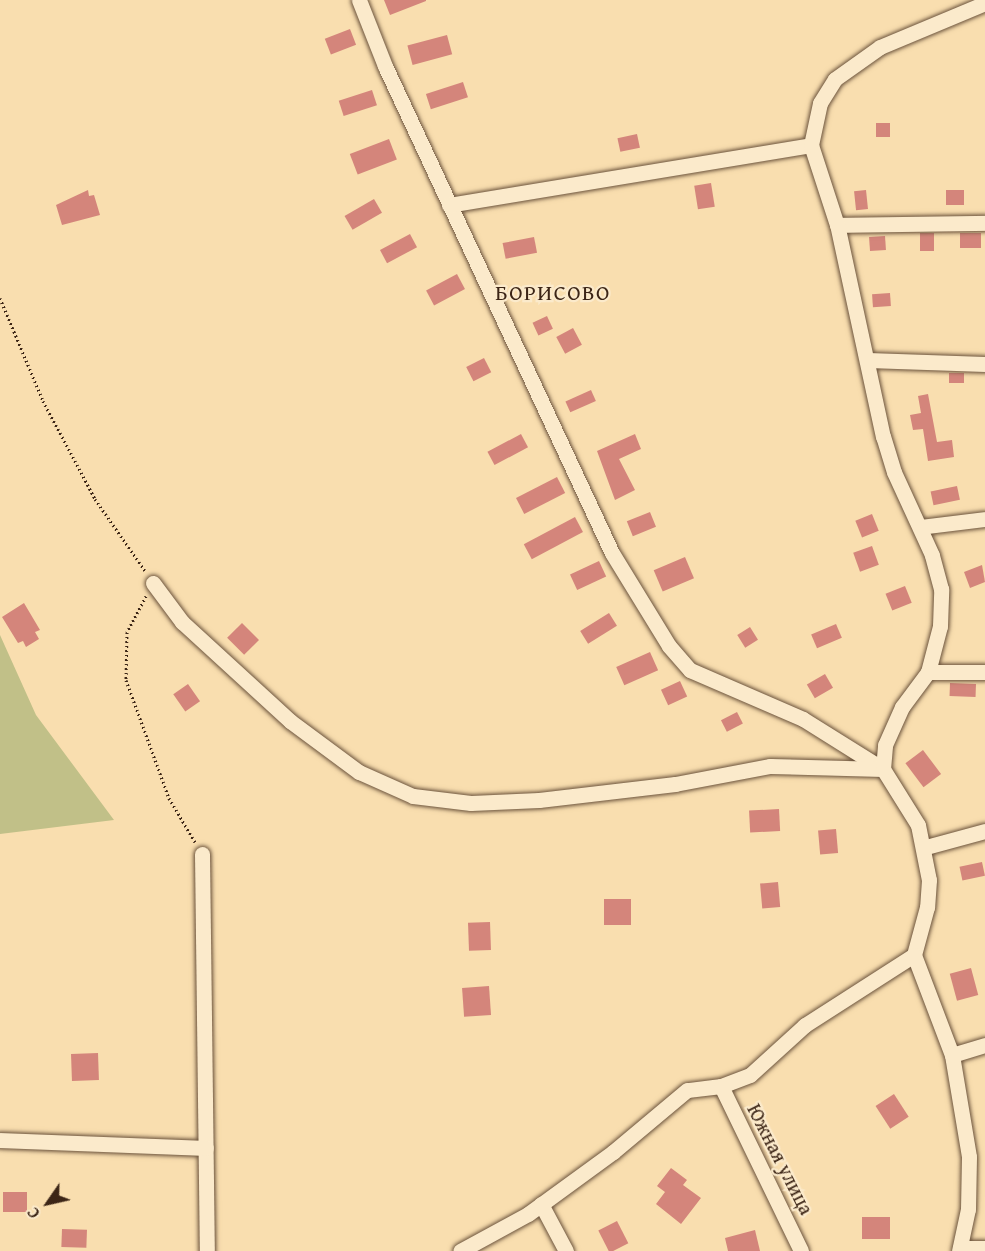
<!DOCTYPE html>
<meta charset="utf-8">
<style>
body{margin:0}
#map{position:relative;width:985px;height:1251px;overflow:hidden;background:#f9deaf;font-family:"Gentium Book Plus",serif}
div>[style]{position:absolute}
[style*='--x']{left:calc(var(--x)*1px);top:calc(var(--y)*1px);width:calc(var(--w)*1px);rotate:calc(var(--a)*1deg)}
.green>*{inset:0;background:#c1c088}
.building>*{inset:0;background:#d4857b;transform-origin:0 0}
.path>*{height:3px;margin-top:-1.5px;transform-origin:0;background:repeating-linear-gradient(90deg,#3c2516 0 1.5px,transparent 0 4.5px)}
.roads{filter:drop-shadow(0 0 2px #6b533c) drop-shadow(0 0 2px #6b533c)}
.minor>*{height:15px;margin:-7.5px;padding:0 7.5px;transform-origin:7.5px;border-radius:7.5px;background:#fbeacb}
span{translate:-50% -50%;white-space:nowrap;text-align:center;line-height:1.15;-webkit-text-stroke:4.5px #fbeacb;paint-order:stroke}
.street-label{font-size:20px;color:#3c2516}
.quarter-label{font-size:22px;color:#3c2516;letter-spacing:1.5px}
.north{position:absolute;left:18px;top:1173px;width:60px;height:60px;-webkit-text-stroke:4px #fbeacb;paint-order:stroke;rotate:236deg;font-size:16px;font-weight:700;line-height:24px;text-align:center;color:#3c2516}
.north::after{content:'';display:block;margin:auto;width:21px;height:27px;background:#3c2516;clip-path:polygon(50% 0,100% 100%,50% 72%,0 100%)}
</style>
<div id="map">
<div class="green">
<div style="clip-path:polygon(0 635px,36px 715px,114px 820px,0 834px)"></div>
</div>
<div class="building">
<div style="clip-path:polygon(384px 0,426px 0,426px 1px,390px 15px)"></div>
<div style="left:350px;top:29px;width:17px;height:27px;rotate:69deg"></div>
<div style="left:447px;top:35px;width:20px;height:41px;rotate:75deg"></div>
<div style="left:463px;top:82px;width:16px;height:39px;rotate:72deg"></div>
<div style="left:372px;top:90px;width:16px;height:35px;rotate:72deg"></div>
<div style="left:876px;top:123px;width:14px;height:14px"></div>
<div style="left:637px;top:134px;width:14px;height:20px;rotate:78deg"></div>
<div style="left:389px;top:139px;width:22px;height:42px;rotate:69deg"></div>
<div style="left:711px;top:183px;width:24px;height:17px;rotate:81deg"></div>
<div style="clip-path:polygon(88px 190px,89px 196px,94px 195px,100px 215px,62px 225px,56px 205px)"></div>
<div style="left:866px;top:190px;width:19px;height:12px;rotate:84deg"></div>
<div style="left:964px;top:190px;width:15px;height:18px;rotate:90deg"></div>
<div style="left:374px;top:199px;width:16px;height:34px;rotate:60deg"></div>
<div style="left:934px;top:233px;width:18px;height:14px;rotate:90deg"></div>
<div style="left:960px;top:233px;width:21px;height:15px"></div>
<div style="left:410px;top:234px;width:15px;height:34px;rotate:62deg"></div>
<div style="left:885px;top:236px;width:14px;height:16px;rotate:86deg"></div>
<div style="left:534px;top:237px;width:16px;height:32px;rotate:79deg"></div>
<div style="left:457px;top:274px;width:17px;height:35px;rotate:62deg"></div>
<div style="left:890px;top:293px;width:13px;height:18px;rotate:86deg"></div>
<div style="left:547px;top:316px;width:14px;height:16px;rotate:65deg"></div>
<div style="left:573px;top:328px;width:19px;height:19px;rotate:62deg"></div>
<div style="left:484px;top:358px;width:16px;height:20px;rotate:63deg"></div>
<div style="left:949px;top:373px;width:15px;height:10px"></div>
<div style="left:591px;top:390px;width:12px;height:28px;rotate:66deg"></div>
<div style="clip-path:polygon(928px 394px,937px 442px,952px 440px,954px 457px,928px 461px,923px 429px,913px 430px,910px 415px,921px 413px,918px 396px)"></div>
<div style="left:521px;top:434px;width:15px;height:38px;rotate:62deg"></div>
<div style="clip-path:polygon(635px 434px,641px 449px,619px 459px,635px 490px,615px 500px,597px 451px)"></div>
<div style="left:557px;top:477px;width:18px;height:46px;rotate:63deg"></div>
<div style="left:957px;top:486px;width:14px;height:27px;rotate:78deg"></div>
<div style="left:650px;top:512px;width:16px;height:25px;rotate:68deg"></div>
<div style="left:872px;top:514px;width:18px;height:18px;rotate:68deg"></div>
<div style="left:575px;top:517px;width:17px;height:58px;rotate:62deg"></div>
<div style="left:872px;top:546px;width:20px;height:20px;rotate:70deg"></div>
<div style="left:685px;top:557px;width:23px;height:34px;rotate:67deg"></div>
<div style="left:599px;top:561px;width:17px;height:32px;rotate:65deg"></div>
<div style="clip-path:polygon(982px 565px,985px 582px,970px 588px,964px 572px)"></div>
<div style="left:905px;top:586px;width:18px;height:21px;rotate:68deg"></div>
<div style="clip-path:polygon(24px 603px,40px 630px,35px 632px,39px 639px,26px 647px,23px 641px,18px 643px,2px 617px)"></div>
<div style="left:609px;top:613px;width:15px;height:34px;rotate:58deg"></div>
<div style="left:242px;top:623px;width:24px;height:21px;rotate:45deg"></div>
<div style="left:836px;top:624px;width:15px;height:27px;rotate:67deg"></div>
<div style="left:750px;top:627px;width:15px;height:15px;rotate:58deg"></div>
<div style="left:650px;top:652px;width:20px;height:37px;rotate:66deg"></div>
<div style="left:825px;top:674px;width:16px;height:21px;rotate:60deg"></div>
<div style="left:680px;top:681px;width:17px;height:21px;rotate:65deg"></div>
<div style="left:950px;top:683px;width:26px;height:13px;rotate:2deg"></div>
<div style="left:188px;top:684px;width:21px;height:18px;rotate:55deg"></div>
<div style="left:737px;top:712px;width:13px;height:18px;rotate:63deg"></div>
<div style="left:923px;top:750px;width:30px;height:22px;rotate:53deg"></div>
<div style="left:779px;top:809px;width:22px;height:30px;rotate:87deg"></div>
<div style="left:836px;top:829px;width:24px;height:18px;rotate:85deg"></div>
<div style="left:982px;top:862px;width:14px;height:23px;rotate:78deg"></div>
<div style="left:778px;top:882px;width:25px;height:18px;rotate:85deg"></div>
<div style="left:604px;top:899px;width:27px;height:26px"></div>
<div style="left:490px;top:922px;width:28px;height:22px;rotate:88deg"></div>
<div style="left:971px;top:968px;width:28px;height:22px;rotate:75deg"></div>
<div style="left:489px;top:986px;width:29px;height:27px;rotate:86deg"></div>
<div style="left:98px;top:1053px;width:27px;height:27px;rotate:88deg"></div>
<div style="left:894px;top:1094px;width:27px;height:22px;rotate:57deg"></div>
<div style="clip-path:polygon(671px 1168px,687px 1180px,683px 1185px,701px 1198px,681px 1224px,656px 1204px,665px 1192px,657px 1186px)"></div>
<div style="left:3px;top:1192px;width:24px;height:20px"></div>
<div style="left:862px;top:1217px;width:28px;height:22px"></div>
<div style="left:617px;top:1221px;width:25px;height:21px;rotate:63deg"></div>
<div style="left:62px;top:1229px;width:25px;height:18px;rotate:2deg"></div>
<div style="clip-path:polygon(755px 1230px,760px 1251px,728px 1251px,725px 1238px)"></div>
</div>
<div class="path">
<div style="--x:0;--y:298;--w:112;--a:67.3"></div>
<div style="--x:43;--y:401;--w:111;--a:62"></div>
<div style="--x:95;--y:499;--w:89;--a:55.1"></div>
<div style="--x:146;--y:596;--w:41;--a:117.8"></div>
<div style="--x:127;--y:632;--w:48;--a:91.2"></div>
<div style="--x:126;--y:680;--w:126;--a:70"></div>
<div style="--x:169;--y:798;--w:51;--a:59.4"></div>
</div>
<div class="roads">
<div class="minor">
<div style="--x:359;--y:0;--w:71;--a:68.5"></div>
<div style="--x:385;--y:66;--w:537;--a:65.01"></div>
<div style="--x:612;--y:553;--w:109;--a:58.5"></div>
<div style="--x:669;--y:646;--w:32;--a:49"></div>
<div style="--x:690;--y:670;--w:123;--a:23.4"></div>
<div style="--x:803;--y:719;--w:94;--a:32"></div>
<div style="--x:883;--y:769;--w:66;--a:58"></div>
<div style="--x:918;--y:825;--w:56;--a:78.7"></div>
<div style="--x:929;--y:880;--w:27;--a:94"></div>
<div style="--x:927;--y:907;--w:50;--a:105.2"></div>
<div style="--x:914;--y:955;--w:130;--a:147.3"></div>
<div style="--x:805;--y:1025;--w:74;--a:137.7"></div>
<div style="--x:750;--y:1075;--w:31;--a:159"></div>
<div style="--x:721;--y:1086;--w:34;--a:173"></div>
<div style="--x:687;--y:1090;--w:97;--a:140"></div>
<div style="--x:613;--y:1152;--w:105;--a:143.9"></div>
<div style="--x:528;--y:1214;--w:77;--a:151.4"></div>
<div style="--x:449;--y:205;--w:367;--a:-9.4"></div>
<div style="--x:837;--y:225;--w:148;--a:-0.8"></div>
<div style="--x:868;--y:360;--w:117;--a:2"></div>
<div style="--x:920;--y:527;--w:65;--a:-7"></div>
<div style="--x:153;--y:583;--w:49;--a:53.4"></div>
<div style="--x:182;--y:622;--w:147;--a:42.5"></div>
<div style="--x:290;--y:721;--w:86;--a:36.5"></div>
<div style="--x:359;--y:772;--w:59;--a:24"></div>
<div style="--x:413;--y:796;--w:58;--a:6.9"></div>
<div style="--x:471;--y:803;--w:68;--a:-2.5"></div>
<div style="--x:539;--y:800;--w:137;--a:-6.7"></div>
<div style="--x:675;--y:784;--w:97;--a:-10.7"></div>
<div style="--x:770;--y:766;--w:113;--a:1.5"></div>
<div style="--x:883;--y:769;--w:24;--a:-85"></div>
<div style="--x:885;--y:745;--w:42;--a:-65.9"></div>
<div style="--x:902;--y:707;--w:44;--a:-53.4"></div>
<div style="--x:928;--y:672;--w:48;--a:-75.4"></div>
<div style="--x:940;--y:626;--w:37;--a:-88"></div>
<div style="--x:941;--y:589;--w:35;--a:-105"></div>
<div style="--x:932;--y:555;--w:91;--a:-114.6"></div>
<div style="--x:894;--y:472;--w:37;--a:-107"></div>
<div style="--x:883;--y:437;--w:217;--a:-102.2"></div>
<div style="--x:837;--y:225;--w:84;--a:-108"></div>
<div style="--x:811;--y:145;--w:43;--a:-77.9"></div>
<div style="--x:820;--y:103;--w:28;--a:-58"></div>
<div style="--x:835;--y:79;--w:55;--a:-35.4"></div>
<div style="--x:880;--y:47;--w:114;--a:-22.7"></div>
<div style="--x:928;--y:672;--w:57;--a:0"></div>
<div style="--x:926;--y:847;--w:61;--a:-15.2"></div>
<div style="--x:202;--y:854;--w:397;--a:89.3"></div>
<div style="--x:914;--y:955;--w:107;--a:69.2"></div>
<div style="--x:952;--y:1055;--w:103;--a:80.5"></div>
<div style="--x:969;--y:1157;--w:52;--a:91.1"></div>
<div style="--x:968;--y:1209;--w:43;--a:102.1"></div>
<div style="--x:952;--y:1055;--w:34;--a:-17"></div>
<div style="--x:721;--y:1086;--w:183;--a:64.1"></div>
<div style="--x:0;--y:1140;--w:206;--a:2.2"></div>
<div style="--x:541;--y:1204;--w:53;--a:62"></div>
<div style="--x:960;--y:1248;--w:25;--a:0"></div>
</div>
</div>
<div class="street-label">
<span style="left:781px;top:1159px;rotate:63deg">Южная улица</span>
</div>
<div class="quarter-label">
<span style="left:553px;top:293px">БОРИСОВО</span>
</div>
<div class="north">С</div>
</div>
